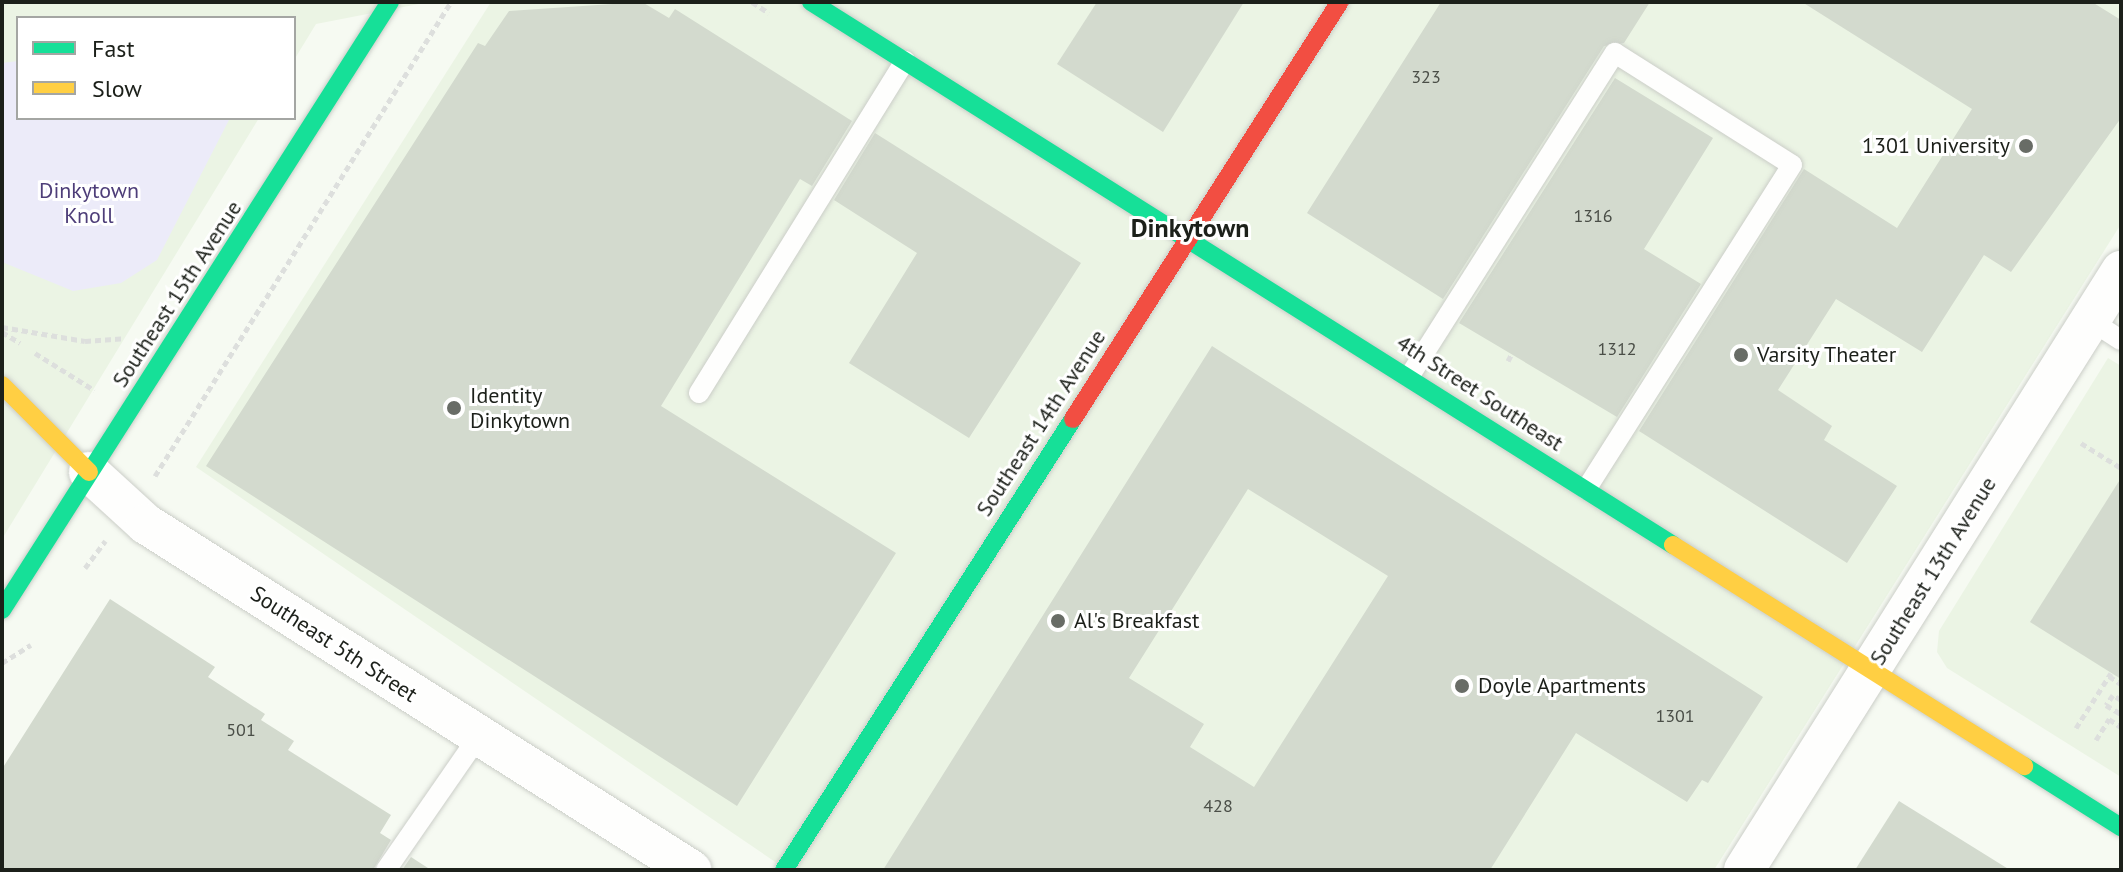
<!DOCTYPE html>
<style>
body{margin:0}
#map{position:relative;width:2123px;height:872px;overflow:hidden;background:#f6faf2;font-family:"PT Sans",sans-serif}
div>[style]{position:absolute}
[style*='--x']{left:calc(var(--x)*1px);top:calc(var(--y)*1px);width:calc(var(--w)*1px);rotate:calc(var(--a)*1deg)}
.built>*{inset:0;background:#ebf4e4}
.green>*{inset:0;background:#ecebf9}
.building>*{inset:0;background:#d3dace}
.path>*{height:5px;margin-top:-2.5px;transform-origin:0;background:repeating-linear-gradient(90deg,#dddfdd 0 6px,transparent 0 10px)}
.roads{filter:drop-shadow(0 0 2px #cbcec8) drop-shadow(0 0 2px #cbcec8)}
.lane>*{height:20px;margin:-10px;padding:0 10px;transform-origin:10px;border-radius:10px;background:#fefefd}
.street>*{height:40px;margin:-20px;padding:0 20px;transform-origin:20px;border-radius:20px;background:#fefefd}
.fast>*{height:18px;margin:-9px;padding:0 9px;transform-origin:9px;border-radius:9px;background:#16e098}
.slow>*{height:18px;margin:-9px;padding:0 9px;transform-origin:9px;border-radius:9px;background:#ffcf43}
.jam>*{height:18px;margin:-9px;padding:0 9px;transform-origin:9px;border-radius:9px;background:#f24e42}
.dots>*{width:22px;height:22px;translate:-50% -50%;box-sizing:border-box;border:4px solid #fff;border-radius:50%}
span{translate:-50% -50%;white-space:nowrap;text-align:center;line-height:1.15;-webkit-text-stroke:6px #fff;paint-order:stroke}
.number-label{font-size:18px;color:#4a4e47}
.number-label span{-webkit-text-stroke-width:0}
.poi-label{font-size:22px;color:#1c201a}
.right{translate:-100% -50%;text-align:right}
.left{translate:0 -50%;text-align:left}
.park-label{font-size:22px;color:#4e3e79}
.street-label{font-size:22px;color:#1c201a}
.quarter-label{font-size:26px;color:#1c201a;font-weight:700}
.frame{position:absolute;inset:0;border:4px solid #1c201a;pointer-events:none}
.legend{position:absolute;left:16px;top:16px;width:280px;height:104px;box-sizing:border-box;background:#fff;border:2px solid #a4a6a3;margin:0;padding:10px 14px;list-style:none;font-size:24px;color:#1c201a}
.legend li{display:flex;align-items:center;gap:16px;height:40px}
.legend b{width:40px;border:2px solid #a4a6a3}
</style>
<div id="map">
<div class="built">
<div style="clip-path:polygon(2px 2px,429px 2px,316px 24px,294px 60px,294px 18px,18px 18px,18px 118px,259px 118px,2px 539px)"></div>
<div style="clip-path:polygon(491px 2px,2121px 2px,2121px 224px,1714px 870px,787px 870px,196px 467px)"></div>
<div style="clip-path:polygon(2108px 358px,2121px 366px,2121px 777px,1947px 668px,1937px 652px,1939px 631px)"></div>
</div>
<div class="green">
<div style="clip-path:polygon(18px 61px,18px 118px,230px 118px,157px 260px,121px 283px,73px 291px,2px 262px,2px 63px)"></div>
</div>
<div class="building">
<div style="clip-path:polygon(642px 2px,669px 18px,675px 9px,852px 121px,812px 186px,800px 179px,661px 406px,896px 553px,737px 806px,206px 466px,478px 43px,485px 46px,509px 11px)"></div>
<div style="clip-path:polygon(1097px 2px,1244px 2px,1163px 132px,1057px 64px)"></div>
<div style="clip-path:polygon(1441px 2px,1650px 2px,1624px 43px,1604px 46px,1443px 299px,1307px 213px)"></div>
<div style="clip-path:polygon(1802px 2px,2092px 2px,2121px 20px,2121px 118px,2011px 272px,1984px 255px,1922px 352px,1836px 299px,1778px 390px,1832px 426px,1824px 440px,1897px 486px,1847px 563px,1639px 431px,1804px 169px,1897px 228px,1972px 109px)"></div>
<div style="clip-path:polygon(1615px 78px,1713px 138px,1644px 249px,1701px 284px,1617px 417px,1459px 323px)"></div>
<div style="clip-path:polygon(875px 133px,1081px 263px,969px 438px,849px 363px,917px 253px,834px 200px)"></div>
<div style="clip-path:polygon(evenodd,1212px 346px,1763px 697px,1708px 783px,1702px 780px,1687px 802px,1576px 733px,1490px 870px,883px 870px,1212px 346px,1248px 489px,1388px 576px,1254px 787px,1190px 747px,1204px 724px,1129px 678px,1248px 489px)"></div>
<div style="clip-path:polygon(2121px 478px,2121px 679px,2030px 622px)"></div>
<div style="clip-path:polygon(110px 599px,215px 667px,208px 677px,265px 714px,261px 720px,294px 741px,288px 750px,391px 815px,380px 833px,391px 840px,373px 870px,2px 870px,2px 769px)"></div>
<div style="clip-path:polygon(1899px 801px,2010px 870px,1855px 870px)"></div>
<div style="clip-path:polygon(411px 857px,431px 870px,402px 870px)"></div>
</div>
<div class="path">
<div style="--x:752;--y:2;--w:20;--a:33"></div>
<div style="--x:2;--y:327;--w:84;--a:9.6"></div>
<div style="--x:85;--y:341;--w:39;--a:-4"></div>
<div style="--x:2;--y:332;--w:21;--a:31"></div>
<div style="--x:35;--y:353;--w:70;--a:32.1"></div>
<div style="--x:1508;--y:361;--w:7;--a:-63"></div>
<div style="--x:2081;--y:443;--w:47;--a:32"></div>
<div style="--x:155;--y:476;--w:559;--a:-58.02"></div>
<div style="--x:85;--y:568;--w:34;--a:-53"></div>
<div style="--x:2;--y:663;--w:34;--a:-32"></div>
<div style="--x:2109;--y:676;--w:14;--a:34"></div>
<div style="--x:2121;--y:700;--w:9;--a:-148"></div>
<div style="--x:2113;--y:695;--w:12;--a:125"></div>
<div style="--x:2106;--y:705;--w:17;--a:31"></div>
<div style="--x:2076;--y:728;--w:65;--a:-57.5"></div>
<div style="--x:2096;--y:740;--w:25;--a:-58"></div>
<div style="--x:2109;--y:719;--w:14;--a:34"></div>
</div>
<div class="roads">
<div class="lane">
<div style="--x:2090;--y:320;--w:37;--a:33"></div>
<div style="--x:1409;--y:377;--w:384;--a:-57.6"></div>
<div style="--x:1615;--y:53;--w:209;--a:32.3"></div>
<div style="--x:1792;--y:165;--w:384;--a:122.4"></div>
<div style="--x:699;--y:393;--w:391;--a:-58.2"></div>
<div style="--x:386;--y:870;--w:162;--a:-55.3"></div>
</div>
<div class="street">
<div style="--x:89;--y:472;--w:77;--a:42.4"></div>
<div style="--x:146;--y:524;--w:646;--a:32.41"></div>
<div style="--x:1744;--y:870;--w:708;--a:-57.81"></div>
</div>
<div class="fast">
<div style="--x:811;--y:2;--w:1019;--a:32.21"></div>
<div style="--x:2;--y:610;--w:721;--a:-57.46"></div>
<div style="--x:2024;--y:766;--w:115;--a:32.2"></div>
<div style="--x:784;--y:870;--w:536;--a:-57.35"></div>
</div>
<div class="slow">
<div style="--x:2;--y:385;--w:123;--a:45"></div>
<div style="--x:1673;--y:545;--w:415;--a:32.2"></div>
</div>
<div class="jam">
<div style="--x:1073;--y:419;--w:495;--a:-57.4"></div>
</div>
</div>
<div class="dots">
<div style="left:2026px;top:146px;background:#686c66"></div>
<div style="left:1741px;top:355px;background:#686c66"></div>
<div style="left:454px;top:408px;background:#686c66"></div>
<div style="left:1058px;top:621px;background:#686c66"></div>
<div style="left:1462px;top:686px;background:#686c66"></div>
</div>
<div class="number-label">
<span style="left:1426px;top:77px">323</span>
<span style="left:1593px;top:216px">1316</span>
<span style="left:1617px;top:349px">1312</span>
<span style="left:1675px;top:716px">1301</span>
<span style="left:241px;top:730px">501</span>
<span style="left:1218px;top:806px">428</span>
</div>
<div class="poi-label">
<span class="right" style="left:2010px;top:146px">1301 University</span>
<span class="left" style="left:1757px;top:355px">Varsity Theater</span>
<span class="left" style="left:470px;top:408px">Identity<br>Dinkytown</span>
<span class="left" style="left:1074px;top:621px">Al's Breakfast</span>
<span class="left" style="left:1478px;top:686px">Doyle Apartments</span>
</div>
<div class="park-label">
<span style="left:89px;top:203px">Dinkytown<br>Knoll</span>
</div>
<div class="street-label">
<span style="left:177px;top:294px;rotate:-57deg">Southeast 15th Avenue</span>
<span style="left:1480px;top:393px;rotate:33deg">4th Street Southeast</span>
<span style="left:1041px;top:423px;rotate:-57deg">Southeast 14th Avenue</span>
<span style="left:1933px;top:571px;rotate:-58deg">Southeast 13th Avenue</span>
<span style="left:334px;top:644px;rotate:33deg">Southeast 5th Street</span>
</div>
<div class="quarter-label">
<span style="left:1190px;top:228px">Dinkytown</span>
</div>
<div class="frame"></div>
<ul class="legend">
<li><b style="height:10px;background:#16e098"></b>Fast</li>
<li><b style="height:10px;background:#ffcf43"></b>Slow</li>
</ul>
</div>
